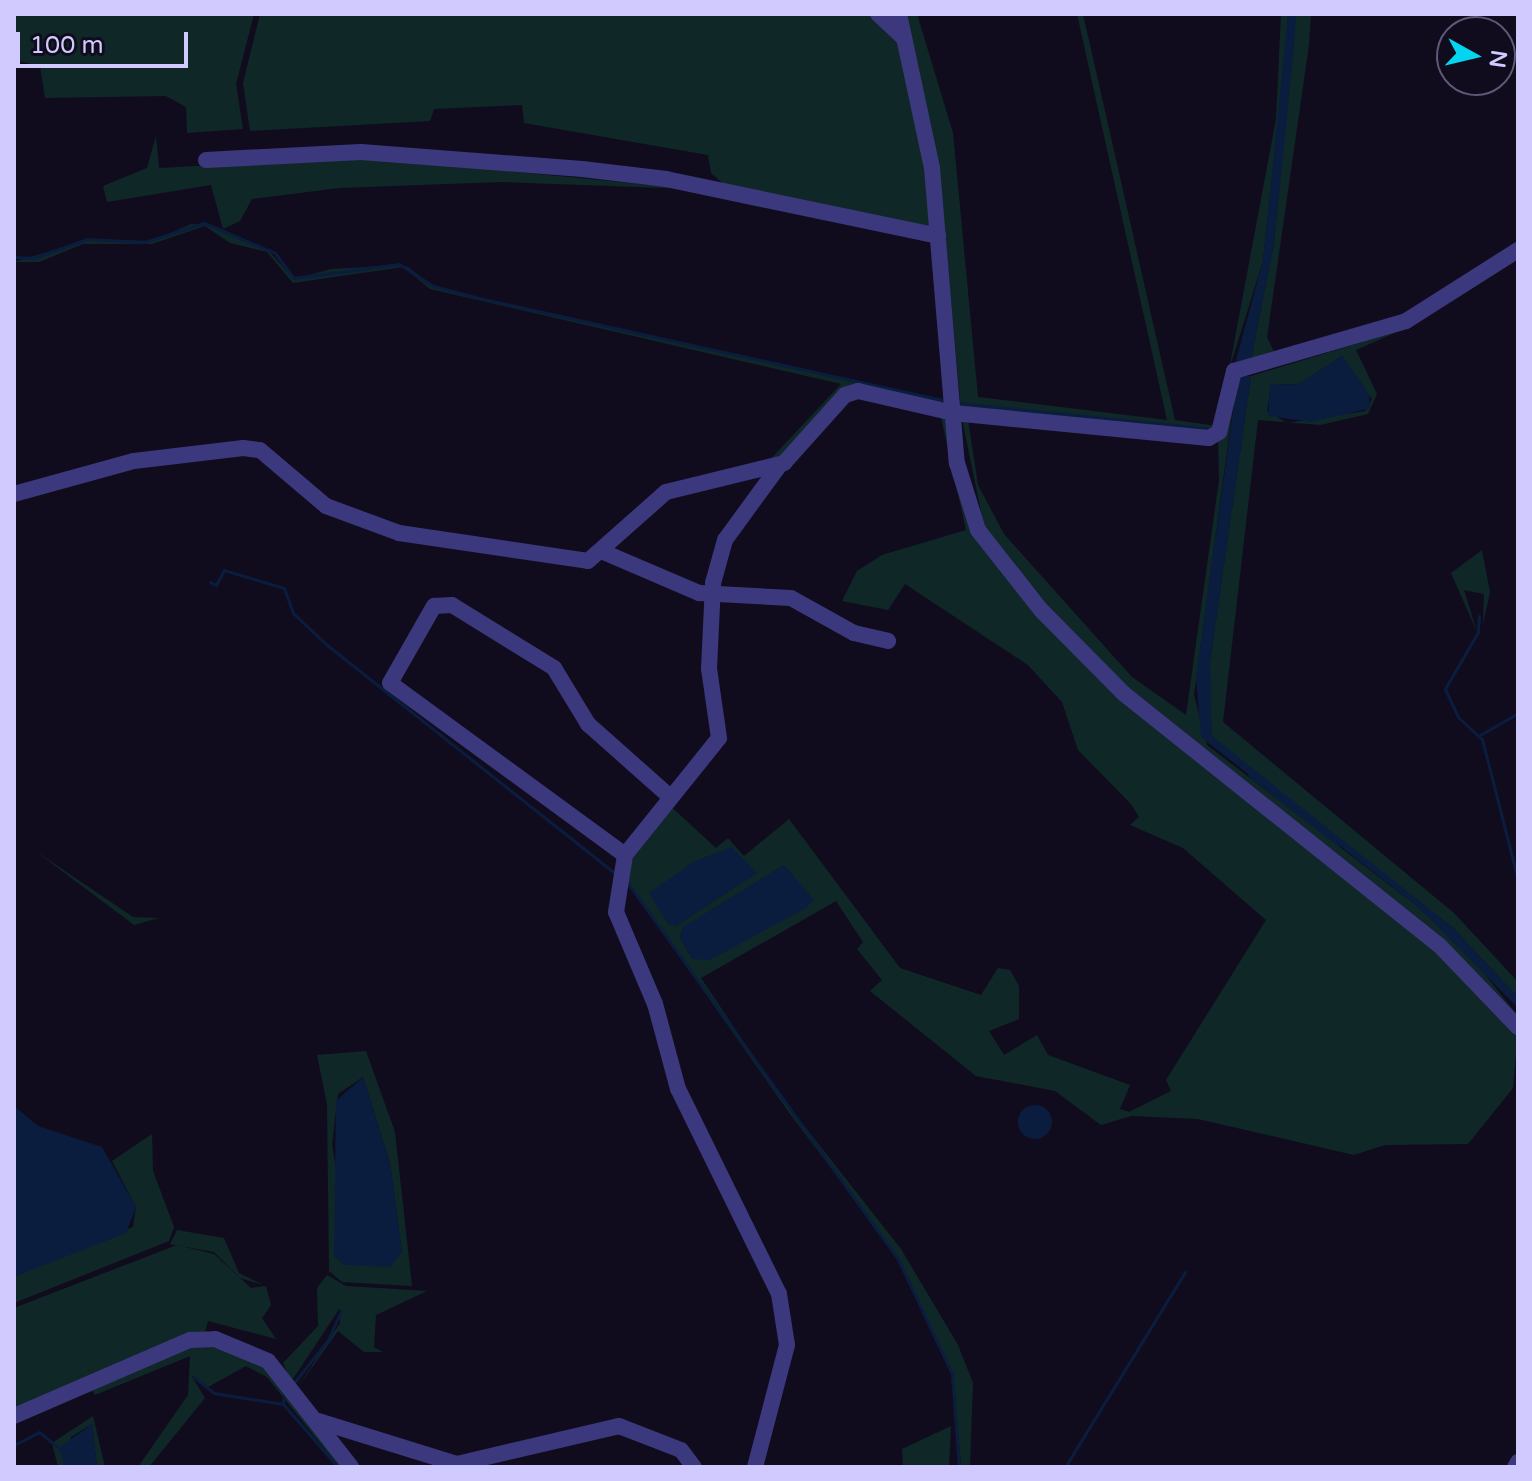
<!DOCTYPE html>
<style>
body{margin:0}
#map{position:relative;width:1532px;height:1481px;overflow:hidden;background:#100c1e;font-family:"Varela Round",sans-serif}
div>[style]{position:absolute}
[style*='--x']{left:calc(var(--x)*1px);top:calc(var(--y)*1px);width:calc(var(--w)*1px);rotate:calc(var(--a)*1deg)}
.green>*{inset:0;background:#0f2827}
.water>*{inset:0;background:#0b1d3e}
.round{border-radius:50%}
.stream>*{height:3px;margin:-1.5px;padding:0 1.5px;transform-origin:1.5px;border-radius:1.5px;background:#0b1d3e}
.minor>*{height:16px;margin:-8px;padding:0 8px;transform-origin:8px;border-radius:8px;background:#3c387d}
span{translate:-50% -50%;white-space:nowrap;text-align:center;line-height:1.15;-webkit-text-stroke:6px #100c1e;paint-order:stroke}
.frame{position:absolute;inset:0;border:16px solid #d1cafe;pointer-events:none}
.north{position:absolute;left:1436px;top:16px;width:80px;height:80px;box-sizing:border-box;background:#100c1e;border:2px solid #5d5878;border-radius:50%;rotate:98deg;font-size:22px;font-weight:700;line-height:32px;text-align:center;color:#d1cafe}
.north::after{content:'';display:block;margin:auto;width:28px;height:36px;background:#03d5f1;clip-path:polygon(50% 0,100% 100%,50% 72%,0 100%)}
.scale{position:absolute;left:16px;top:32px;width:172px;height:36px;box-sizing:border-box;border:4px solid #d1cafe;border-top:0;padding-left:10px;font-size:24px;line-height:28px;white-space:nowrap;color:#d1cafe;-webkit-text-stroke:6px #100c1e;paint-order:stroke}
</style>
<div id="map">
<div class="green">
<div style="clip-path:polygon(14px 14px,254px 14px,236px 84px,243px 129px,187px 133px,186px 107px,166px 96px,45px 98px,40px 66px,14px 60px)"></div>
<div style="clip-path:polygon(260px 14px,872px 14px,899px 37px,921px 134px,930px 227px,726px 186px,711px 173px,708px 155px,524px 123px,522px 105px,434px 109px,430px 121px,250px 131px,243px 83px)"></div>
<div style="clip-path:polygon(905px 14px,917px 14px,953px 133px,978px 397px,1167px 420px,1077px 14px,1083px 14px,1175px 420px,1217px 426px,1214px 432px,961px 410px,941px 189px)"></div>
<div style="clip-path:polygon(1281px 14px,1288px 14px,1286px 45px,1263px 261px,1229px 370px,1276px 119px)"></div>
<div style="clip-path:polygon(1296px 14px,1311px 14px,1309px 45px,1267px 337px,1277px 358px,1250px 365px,1274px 243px)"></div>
<div style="clip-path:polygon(156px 136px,159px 168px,367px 157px,691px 189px,501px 182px,339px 188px,252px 199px,240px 221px,223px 229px,211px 185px,107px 202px,103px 186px,147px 168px)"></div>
<div style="clip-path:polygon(191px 224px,215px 226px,267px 249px,294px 279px,331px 269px,398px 265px,408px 267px,433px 286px,482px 300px,945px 402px,930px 242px,949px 405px,861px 388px,785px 455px,765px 465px,841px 384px,430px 289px,403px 267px,293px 283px,267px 252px,230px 243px,205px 226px,152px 244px,83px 244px,39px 262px,14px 262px,87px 240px,153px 241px)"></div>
<div style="clip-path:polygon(evenodd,1399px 331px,1356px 350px,1377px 394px,1368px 414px,1320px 425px,1258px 420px,1223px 722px,1454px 913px,1518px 982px,1518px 997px,1452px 927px,1217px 743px,1208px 728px,1210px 661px,1251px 376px,1399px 331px,1342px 356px,1372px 399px,1365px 411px,1287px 423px,1267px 411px,1271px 385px,1299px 384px,1342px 356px)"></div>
<div style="clip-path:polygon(1233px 407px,1194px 695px,1207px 745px,1418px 907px,1468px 953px,1518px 1016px,1444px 939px,1128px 687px,1047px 605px,984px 526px,962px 419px,968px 420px,978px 485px,1004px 534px,1132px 677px,1186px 715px,1219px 480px,1218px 438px)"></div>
<div style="clip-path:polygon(evenodd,940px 413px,946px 419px,979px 541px,1091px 671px,1434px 944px,1518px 1031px,1513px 1088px,1468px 1144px,1385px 1145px,1354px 1155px,1198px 1119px,1131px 1116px,1101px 1125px,1055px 1091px,976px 1076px,870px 991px,882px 980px,857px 949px,863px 942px,836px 901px,701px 978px,776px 1090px,901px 1249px,958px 1345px,973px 1383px,970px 1467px,961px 1467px,953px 1373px,899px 1258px,790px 1114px,625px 879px,635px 847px,668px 804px,716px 848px,728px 838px,744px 856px,789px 819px,900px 968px,981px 995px,998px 968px,1010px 970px,1019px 986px,1019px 1019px,989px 1031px,1004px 1055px,1037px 1035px,1048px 1055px,1130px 1085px,1120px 1109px,1129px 1112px,1171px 1091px,1166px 1080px,1266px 920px,1183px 848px,1130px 825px,1139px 817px,1131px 804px,1078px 750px,1062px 702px,1028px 665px,905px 584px,888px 610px,842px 601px,857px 571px,882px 555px,966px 530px,940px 413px,726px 850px,756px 873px,676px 926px,704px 858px,726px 850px,940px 413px,784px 865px,692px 959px,680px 937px,683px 928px,784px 865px)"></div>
<div style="clip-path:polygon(1482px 550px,1490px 592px,1483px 624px,1484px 594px,1464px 590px,1477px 632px,1451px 573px)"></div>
<div style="clip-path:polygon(34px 850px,133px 917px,159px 918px,134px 925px)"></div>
<div style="clip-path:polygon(evenodd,366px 1051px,395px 1132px,412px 1286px,342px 1282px,329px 1271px,327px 1104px,317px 1055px,366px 1051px,363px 1077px,390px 1163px,402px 1253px,345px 1265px,334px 1256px,340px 1193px,332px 1144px,338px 1094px,363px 1077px)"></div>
<div style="clip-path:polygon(152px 1134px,153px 1171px,174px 1227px,169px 1241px,14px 1303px,14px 1277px,133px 1227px,136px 1207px,112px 1161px)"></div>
<div style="clip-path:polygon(177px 1230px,224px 1238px,239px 1273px,264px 1285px,240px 1278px,214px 1252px,170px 1244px)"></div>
<div style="clip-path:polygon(177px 1245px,214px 1254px,251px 1288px,266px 1286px,271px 1305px,262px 1318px,276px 1339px,208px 1321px,205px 1332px,14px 1411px,14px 1308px)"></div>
<div style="clip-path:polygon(327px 1275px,346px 1286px,427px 1291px,376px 1315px,374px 1347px,383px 1352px,364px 1352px,338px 1331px,296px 1390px,340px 1323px,340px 1308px,291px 1382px,283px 1363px,318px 1326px,317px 1288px)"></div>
<div style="clip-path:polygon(193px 1342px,260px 1359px,348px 1467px,339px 1467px,267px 1377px,246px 1366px,208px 1387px,191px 1375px,205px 1398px,149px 1467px,138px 1467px,188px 1395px,190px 1356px,95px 1395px,89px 1385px)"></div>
<div style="clip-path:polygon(93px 1416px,105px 1467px,97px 1467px,92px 1424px,71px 1437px,69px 1466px,84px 1467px,58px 1467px,52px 1443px)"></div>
<div style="clip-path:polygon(951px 1426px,949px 1467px,903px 1467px,902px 1449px)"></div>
</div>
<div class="water">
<div style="clip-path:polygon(1288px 14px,1296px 14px,1294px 48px,1274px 243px,1250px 365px,1235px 364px,1263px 261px)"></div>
<div style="clip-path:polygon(1342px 356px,1369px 394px,1370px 408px,1312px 422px,1268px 416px,1270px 385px,1299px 384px)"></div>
<div style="clip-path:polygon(1238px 376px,1251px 376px,1210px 661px,1212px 736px,1452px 927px,1518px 997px,1518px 1008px,1418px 907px,1201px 737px,1196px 677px)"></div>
<div style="clip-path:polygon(732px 847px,757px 873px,676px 926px,668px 924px,649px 893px,695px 861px)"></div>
<div style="clip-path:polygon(784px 865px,814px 900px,806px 908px,710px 960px,692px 959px,680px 937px,683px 927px)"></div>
<div style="clip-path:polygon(363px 1077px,390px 1163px,402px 1252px,390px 1267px,345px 1265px,334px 1256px,336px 1101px)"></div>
<div class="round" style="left:1018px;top:1105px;width:34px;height:34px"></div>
<div style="clip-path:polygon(14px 1106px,38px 1126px,102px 1147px,136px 1207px,126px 1233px,14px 1277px)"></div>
<div style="clip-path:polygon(92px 1424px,97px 1467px,64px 1465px,59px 1448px)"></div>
</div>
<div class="stream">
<div style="--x:14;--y:257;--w:20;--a:3"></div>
<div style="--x:34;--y:258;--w:56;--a:-19.7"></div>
<div style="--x:87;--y:239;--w:58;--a:3"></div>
<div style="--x:145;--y:242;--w:62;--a:-17.9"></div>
<div style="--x:204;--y:223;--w:77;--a:22.9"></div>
<div style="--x:275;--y:253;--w:31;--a:53"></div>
<div style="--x:294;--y:278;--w:106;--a:-7.6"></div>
<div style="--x:399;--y:264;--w:40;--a:32.9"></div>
<div style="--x:433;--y:286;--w:52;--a:14.6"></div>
<div style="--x:483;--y:299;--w:473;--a:12.4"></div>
<div style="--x:960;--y:403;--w:252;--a:5.9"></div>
<div style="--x:210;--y:582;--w:7;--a:27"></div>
<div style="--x:216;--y:585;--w:17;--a:-62"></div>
<div style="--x:224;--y:570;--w:63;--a:16.7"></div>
<div style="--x:284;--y:588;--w:27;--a:70"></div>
<div style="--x:293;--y:613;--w:47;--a:43.3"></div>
<div style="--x:327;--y:645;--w:367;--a:38.4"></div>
<div style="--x:1479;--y:616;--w:16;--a:94"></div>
<div style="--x:1478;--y:632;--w:66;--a:120.1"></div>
<div style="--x:1445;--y:689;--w:31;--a:65"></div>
<div style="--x:1458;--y:717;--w:33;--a:43"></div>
<div style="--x:1482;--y:739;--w:146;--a:75.7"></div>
<div style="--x:1480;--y:735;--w:44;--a:-30.1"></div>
<div style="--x:1249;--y:775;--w:113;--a:37.8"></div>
<div style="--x:627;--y:882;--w:464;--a:54.3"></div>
<div style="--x:898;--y:1259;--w:127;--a:64.8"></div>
<div style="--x:952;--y:1374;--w:93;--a:85.7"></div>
<div style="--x:194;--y:1377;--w:26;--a:39"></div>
<div style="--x:214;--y:1393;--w:70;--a:9.1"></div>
<div style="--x:293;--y:1384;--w:56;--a:-51.5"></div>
<div style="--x:328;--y:1340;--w:32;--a:-66"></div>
<div style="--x:284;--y:1394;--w:10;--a:96"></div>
<div style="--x:283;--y:1404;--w:84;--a:48.9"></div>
<div style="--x:14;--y:1445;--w:28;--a:-27"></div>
<div style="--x:39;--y:1432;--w:26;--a:39"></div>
<div style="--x:14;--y:1467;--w:1;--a:0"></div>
<div style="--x:1065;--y:1467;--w:229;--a:-58.4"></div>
</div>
<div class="minor">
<div style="--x:878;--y:14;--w:34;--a:43"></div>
<div style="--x:899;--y:14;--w:157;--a:77.9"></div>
<div style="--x:932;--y:168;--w:296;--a:85.2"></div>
<div style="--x:957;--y:463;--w:70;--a:72.6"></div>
<div style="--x:978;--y:530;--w:102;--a:51.8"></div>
<div style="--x:1041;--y:610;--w:117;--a:45.3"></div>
<div style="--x:1123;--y:693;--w:404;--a:38.6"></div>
<div style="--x:1439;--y:945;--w:114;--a:46.1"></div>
<div style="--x:206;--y:160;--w:155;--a:-3"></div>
<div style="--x:361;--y:152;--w:222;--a:4.4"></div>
<div style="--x:582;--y:169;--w:85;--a:6.8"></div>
<div style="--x:666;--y:179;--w:278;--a:11.8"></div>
<div style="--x:14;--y:494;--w:124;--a:-15.4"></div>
<div style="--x:134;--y:461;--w:110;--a:-6.8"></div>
<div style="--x:243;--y:448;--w:17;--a:7"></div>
<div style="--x:260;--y:450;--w:87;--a:40.3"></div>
<div style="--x:326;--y:506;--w:78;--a:20.3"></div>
<div style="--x:399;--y:533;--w:191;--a:8.4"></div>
<div style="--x:588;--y:561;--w:104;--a:-41.5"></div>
<div style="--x:666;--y:492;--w:122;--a:-13.8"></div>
<div style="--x:784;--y:463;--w:91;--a:-48.1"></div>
<div style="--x:845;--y:395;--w:14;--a:-17"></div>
<div style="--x:858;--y:391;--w:98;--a:13"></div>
<div style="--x:953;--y:413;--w:257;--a:5.6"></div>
<div style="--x:1209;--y:438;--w:12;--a:-31"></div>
<div style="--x:1219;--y:432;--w:63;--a:-76.2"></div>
<div style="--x:1234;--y:371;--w:179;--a:-16.2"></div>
<div style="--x:1406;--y:321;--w:133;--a:-32.4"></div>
<div style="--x:601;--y:551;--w:107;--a:23.2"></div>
<div style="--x:699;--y:593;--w:92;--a:3.1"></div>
<div style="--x:791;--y:598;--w:72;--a:29.1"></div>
<div style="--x:854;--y:633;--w:35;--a:13"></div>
<div style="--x:625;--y:855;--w:291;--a:-143.8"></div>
<div style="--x:390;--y:683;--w:89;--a:-60.3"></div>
<div style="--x:434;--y:606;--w:18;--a:-3"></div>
<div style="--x:452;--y:605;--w:120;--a:31.7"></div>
<div style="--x:554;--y:668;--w:66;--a:58.7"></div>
<div style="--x:588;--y:724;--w:108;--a:41.6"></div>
<div style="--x:14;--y:1416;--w:192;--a:-23.4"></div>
<div style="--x:190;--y:1340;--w:25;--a:-2"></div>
<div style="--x:215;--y:1339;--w:57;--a:22.5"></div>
<div style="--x:268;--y:1361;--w:135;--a:51.9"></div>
<div style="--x:318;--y:1421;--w:145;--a:17.2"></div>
<div style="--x:457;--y:1464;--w:166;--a:-13.2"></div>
<div style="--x:619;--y:1426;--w:66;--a:21.2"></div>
<div style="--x:681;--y:1450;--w:21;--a:53"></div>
<div style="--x:755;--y:1467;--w:126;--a:-75.3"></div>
<div style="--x:787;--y:1345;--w:52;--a:-98.9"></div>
<div style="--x:779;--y:1294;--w:229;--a:-116.2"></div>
<div style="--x:678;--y:1089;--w:88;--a:-105.1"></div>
<div style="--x:655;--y:1004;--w:100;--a:-113"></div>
<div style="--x:616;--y:912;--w:58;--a:-81"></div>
<div style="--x:625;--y:855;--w:150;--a:-51.2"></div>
<div style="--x:719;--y:738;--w:70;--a:-98.2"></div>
<div style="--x:709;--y:669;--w:86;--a:-87.3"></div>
<div style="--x:713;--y:583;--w:45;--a:-74.4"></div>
<div style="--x:725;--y:540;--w:92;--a:-53.9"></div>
<div style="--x:1515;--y:1467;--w:6;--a:-59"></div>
</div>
<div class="frame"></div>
<div class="north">N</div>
<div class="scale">100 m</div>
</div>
